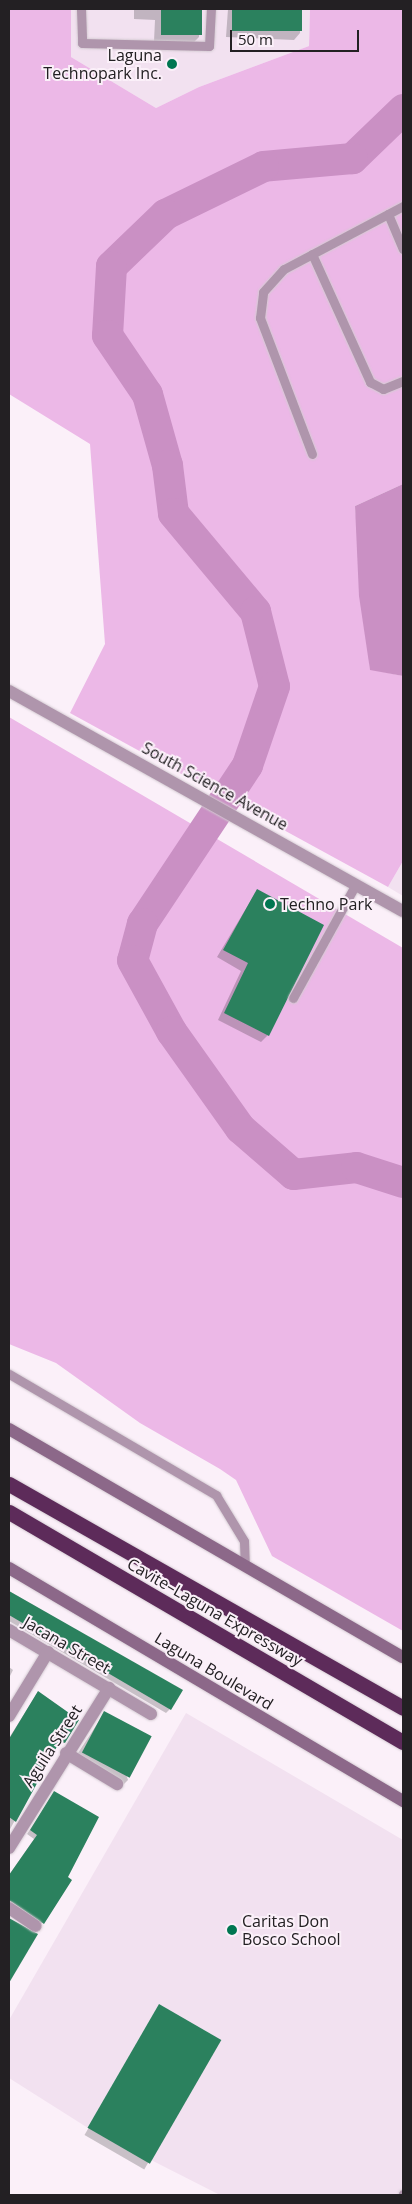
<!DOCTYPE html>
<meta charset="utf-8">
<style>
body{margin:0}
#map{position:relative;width:412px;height:2204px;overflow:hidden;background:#fbf0f9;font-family:"Open Sans",sans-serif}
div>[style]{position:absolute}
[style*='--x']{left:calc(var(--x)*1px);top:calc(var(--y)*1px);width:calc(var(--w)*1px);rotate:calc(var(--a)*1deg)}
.built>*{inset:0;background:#f2e1f0}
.green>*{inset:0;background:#ecb8e7}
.water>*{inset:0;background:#ca90c4}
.shadow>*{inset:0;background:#0003;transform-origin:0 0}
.river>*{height:31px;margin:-15.5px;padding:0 15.5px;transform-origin:15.5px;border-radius:15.5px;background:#ca90c4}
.building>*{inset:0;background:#2b815e;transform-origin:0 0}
.roads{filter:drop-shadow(0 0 1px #d4cbd2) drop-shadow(0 0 1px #d4cbd2)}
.lane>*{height:9px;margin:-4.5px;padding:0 4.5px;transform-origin:4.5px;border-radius:4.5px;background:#af95ac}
.street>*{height:12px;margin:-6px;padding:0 6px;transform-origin:6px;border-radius:6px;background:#af95ac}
.secondary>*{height:12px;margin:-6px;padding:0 6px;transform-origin:6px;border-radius:6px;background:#8c6889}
.highway>*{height:15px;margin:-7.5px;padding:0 7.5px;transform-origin:7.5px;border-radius:7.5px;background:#5d2b5a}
.dots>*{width:14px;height:14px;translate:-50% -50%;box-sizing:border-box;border:2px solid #fbf0f9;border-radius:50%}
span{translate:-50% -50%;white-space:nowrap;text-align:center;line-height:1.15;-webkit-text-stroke:4px #fbf0f9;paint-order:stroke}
.poi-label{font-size:16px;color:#232023}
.right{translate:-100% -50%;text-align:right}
.left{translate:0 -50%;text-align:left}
.street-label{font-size:16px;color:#232023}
.frame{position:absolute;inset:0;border:10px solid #232023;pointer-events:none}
.scale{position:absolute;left:230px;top:30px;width:129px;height:22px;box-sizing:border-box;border:2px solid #232023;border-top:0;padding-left:6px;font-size:15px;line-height:18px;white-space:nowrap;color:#232023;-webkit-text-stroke:4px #fbf0f9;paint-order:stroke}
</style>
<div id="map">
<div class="built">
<div style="clip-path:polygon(71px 9px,310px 9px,309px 46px,199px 87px,156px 108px,71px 57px)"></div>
<div style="clip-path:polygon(403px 861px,403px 896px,388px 887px)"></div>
<div style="clip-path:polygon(186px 1713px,403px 1840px,403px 2195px,220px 2195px,88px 2128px,9px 2078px,9px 2020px)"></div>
</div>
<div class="green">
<div style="clip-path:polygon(9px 9px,71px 9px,71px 57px,156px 108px,199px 87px,309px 46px,310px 9px,403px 9px,403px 484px,355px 506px,370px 669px,403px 676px,403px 861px,388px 887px,70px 713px,105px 644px,90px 444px,9px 394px)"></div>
<div style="clip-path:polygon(9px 717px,403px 948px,403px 1631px,272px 1556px,236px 1480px,220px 1469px,140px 1423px,56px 1363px,9px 1344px)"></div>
</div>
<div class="water">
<div style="clip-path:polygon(403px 484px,403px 676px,370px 670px,359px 596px,355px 506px)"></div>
</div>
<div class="shadow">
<div style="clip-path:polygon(134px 9px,200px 9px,199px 37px,193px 43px,154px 41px,155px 20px,134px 19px)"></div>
<div style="clip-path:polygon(228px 9px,300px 9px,300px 33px,294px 40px,226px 37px)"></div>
<div style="clip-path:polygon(257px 890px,268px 1035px,261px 1042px,218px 1020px,241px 971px,217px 957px)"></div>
<div style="clip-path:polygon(9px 1591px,181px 1691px,170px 1709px,166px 1713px,9px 1621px)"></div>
<div style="clip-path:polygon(9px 1667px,13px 1670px,9px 1678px)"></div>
<div style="clip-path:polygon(38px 1692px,78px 1720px,64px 1743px,57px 1745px,9px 1831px,9px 1738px)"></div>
<div style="clip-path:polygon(105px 1712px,128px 1780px,124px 1784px,76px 1756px)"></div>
<div style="clip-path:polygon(54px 1793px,66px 1877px,71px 1880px,39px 1927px,9px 1905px,9px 1875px,34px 1839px,27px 1834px)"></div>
<div style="clip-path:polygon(9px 1919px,36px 1934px,9px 1980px)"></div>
<div style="left:159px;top:2006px;width:69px;height:149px;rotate:30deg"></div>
</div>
<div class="river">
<div style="--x:403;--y:109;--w:71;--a:136.1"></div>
<div style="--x:352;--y:158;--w:89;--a:174.9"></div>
<div style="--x:263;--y:166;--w:109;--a:153.9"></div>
<div style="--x:165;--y:214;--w:75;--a:136.1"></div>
<div style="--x:111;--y:266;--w:69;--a:93.3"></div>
<div style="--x:107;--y:335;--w:71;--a:55.9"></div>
<div style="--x:147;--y:394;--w:74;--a:74.3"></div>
<div style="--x:167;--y:465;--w:48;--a:82.9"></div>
<div style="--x:173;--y:513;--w:128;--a:50.1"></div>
<div style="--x:255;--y:611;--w:77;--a:75.8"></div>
<div style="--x:274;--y:686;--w:83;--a:108.9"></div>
<div style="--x:247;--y:765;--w:190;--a:123.6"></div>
<div style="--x:142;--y:923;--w:38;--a:105"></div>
<div style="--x:132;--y:960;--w:81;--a:61.2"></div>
<div style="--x:171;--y:1031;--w:119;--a:54.6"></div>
<div style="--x:240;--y:1128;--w:70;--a:41"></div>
<div style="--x:293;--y:1174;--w:63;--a:-6.3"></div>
<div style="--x:356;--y:1167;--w:49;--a:17.7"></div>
</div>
<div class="building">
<div style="left:161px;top:9px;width:41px;height:26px"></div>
<div style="left:232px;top:9px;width:70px;height:22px"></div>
<div style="clip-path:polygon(257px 889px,324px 925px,269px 1036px,224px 1013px,248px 963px,223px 950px)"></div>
<div style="clip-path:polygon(9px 1591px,183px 1690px,171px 1710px,9px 1615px)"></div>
<div style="clip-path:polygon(38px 1691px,79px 1720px,65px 1743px,60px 1741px,16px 1822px,9px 1817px,9px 1739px)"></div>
<div style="left:104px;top:1711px;width:54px;height:47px;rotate:28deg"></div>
<div style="clip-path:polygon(54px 1791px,99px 1817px,68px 1877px,72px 1880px,44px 1924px,9px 1900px,9px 1875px,37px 1835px,30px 1830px)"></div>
<div style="clip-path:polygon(9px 1918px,38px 1934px,9px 1983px)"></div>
<div style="left:159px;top:2004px;width:72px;height:143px;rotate:30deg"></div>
</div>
<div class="roads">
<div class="lane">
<div style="--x:81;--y:9;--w:34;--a:88"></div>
<div style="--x:82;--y:43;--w:127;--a:1.4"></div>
<div style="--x:209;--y:46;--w:37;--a:-87"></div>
<div style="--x:388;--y:214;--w:38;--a:67"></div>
<div style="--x:312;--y:254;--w:141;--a:65.6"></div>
<div style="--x:370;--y:382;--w:15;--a:28"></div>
<div style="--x:383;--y:389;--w:22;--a:-22"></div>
<div style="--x:312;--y:454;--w:146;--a:-110.9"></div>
<div style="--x:260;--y:318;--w:26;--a:-83"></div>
<div style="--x:263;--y:292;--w:31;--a:-48"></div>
<div style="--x:284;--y:269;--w:135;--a:-27.9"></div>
<div style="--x:293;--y:998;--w:130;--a:-61.1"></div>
<div style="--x:9;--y:1374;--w:240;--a:30.3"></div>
<div style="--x:216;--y:1495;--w:54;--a:58.7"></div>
<div style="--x:244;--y:1541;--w:25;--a:88"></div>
<div style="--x:403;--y:2195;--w:1;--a:-90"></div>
</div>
<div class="street">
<div style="--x:9;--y:691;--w:451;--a:29.2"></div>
<div style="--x:9;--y:1630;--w:165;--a:30.6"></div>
<div style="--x:9;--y:1716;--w:75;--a:-58.6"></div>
<div style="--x:66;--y:1753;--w:60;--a:31.3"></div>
<div style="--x:9;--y:1848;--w:189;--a:-58"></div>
<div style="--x:9;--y:1908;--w:32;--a:34"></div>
</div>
<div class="secondary">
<div style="--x:9;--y:1429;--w:455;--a:30.1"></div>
<div style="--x:9;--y:1568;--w:458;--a:30.6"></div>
</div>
<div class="highway">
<div style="--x:9;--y:1484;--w:453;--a:29.6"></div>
<div style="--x:9;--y:1512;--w:456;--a:30.3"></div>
</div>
</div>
<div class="dots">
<div style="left:172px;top:64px;background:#007651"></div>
<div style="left:270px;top:904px;background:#007651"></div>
<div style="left:232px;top:1930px;background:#007651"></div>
</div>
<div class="poi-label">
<span class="right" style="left:162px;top:64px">Laguna<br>Technopark Inc.</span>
<span class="left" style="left:280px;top:904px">Techno Park</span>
<span class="left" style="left:242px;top:1930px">Caritas Don<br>Bosco School</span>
</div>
<div class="street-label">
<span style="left:215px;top:786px;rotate:29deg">South Science Avenue</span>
<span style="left:215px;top:1612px;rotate:30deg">Cavite–Laguna Expressway</span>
<span style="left:67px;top:1645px;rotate:30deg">Jacana Street</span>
<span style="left:214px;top:1671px;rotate:31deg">Laguna Boulevard</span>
<span style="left:52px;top:1746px;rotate:-57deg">Aguila Street</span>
</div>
<div class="frame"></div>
<div class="scale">50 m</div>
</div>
